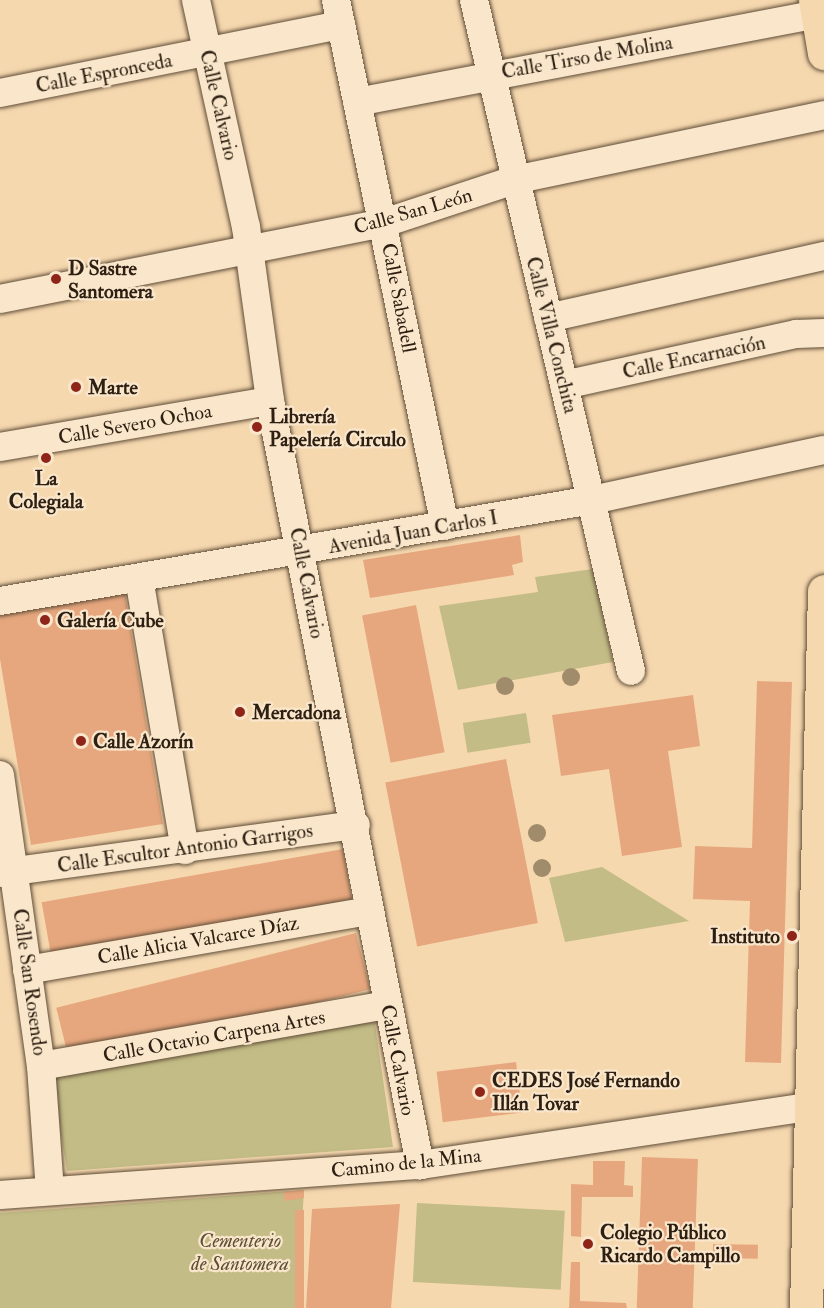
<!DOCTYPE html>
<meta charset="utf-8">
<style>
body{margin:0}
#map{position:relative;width:824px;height:1308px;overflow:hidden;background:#f6d8af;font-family:"IM FELL Double Pica",serif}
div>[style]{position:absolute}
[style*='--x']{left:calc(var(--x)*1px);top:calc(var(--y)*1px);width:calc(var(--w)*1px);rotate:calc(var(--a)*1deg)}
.green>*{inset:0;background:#c3bc86;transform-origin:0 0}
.building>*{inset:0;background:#e7a77e;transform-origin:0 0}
.roads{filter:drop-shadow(0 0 2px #5f4d38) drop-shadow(0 0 2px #5f4d38)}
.minor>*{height:28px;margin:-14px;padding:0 14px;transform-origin:14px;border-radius:14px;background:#f9e6cb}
.highway>*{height:33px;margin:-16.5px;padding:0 16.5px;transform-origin:16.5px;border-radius:16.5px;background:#f6d8af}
.trees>*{width:18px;height:18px;margin:-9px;border-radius:50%;background:#a08c6b}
.dots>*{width:16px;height:16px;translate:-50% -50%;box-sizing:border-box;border:3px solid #f9e6cb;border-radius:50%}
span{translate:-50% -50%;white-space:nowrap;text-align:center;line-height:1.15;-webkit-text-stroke:4.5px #f9e6cb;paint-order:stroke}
.street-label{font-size:20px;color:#2d1f11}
.poi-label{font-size:20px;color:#2d1f11;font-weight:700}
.left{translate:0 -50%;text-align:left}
.right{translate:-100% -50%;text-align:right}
.park-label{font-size:20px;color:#5a4e34;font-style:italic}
</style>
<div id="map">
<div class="green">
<div style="clip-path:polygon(593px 569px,613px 662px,458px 690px,439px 606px,538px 592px,535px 577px)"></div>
<div style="left:526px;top:713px;width:30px;height:64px;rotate:81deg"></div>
<div style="clip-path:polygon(602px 867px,689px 921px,565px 942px,549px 878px)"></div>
<div style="clip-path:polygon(374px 1018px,393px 1147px,67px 1171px,51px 1073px)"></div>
<div style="clip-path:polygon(304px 1190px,297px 1308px,0 1308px,0 1213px)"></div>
<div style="left:417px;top:1203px;width:148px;height:79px;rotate:3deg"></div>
</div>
<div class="building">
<div style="clip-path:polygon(520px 535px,523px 562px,512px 565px,514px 575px,370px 598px,363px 560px)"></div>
<div style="clip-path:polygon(124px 588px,163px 824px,31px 845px,0 659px,0 608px)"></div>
<div style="left:416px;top:605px;width:150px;height:55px;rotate:79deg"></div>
<div style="clip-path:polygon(757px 681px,792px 682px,781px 1063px,745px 1062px,750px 901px,693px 899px,695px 846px,752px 848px)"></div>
<div style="clip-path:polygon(693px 695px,700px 746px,668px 751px,682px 847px,622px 856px,609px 769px,561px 776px,552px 715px)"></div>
<div style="left:506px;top:759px;width:167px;height:123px;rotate:79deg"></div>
<div style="left:343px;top:849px;width:55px;height:306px;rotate:80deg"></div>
<div style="left:356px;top:933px;width:58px;height:309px;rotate:76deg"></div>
<div style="left:516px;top:1062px;width:51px;height:80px;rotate:83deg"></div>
<div style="left:642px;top:1157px;width:56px;height:151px;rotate:2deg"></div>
<div style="clip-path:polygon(593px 1161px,625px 1161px,624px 1185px,633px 1186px,633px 1197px,582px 1197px,581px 1237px,571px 1236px,571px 1184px,593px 1185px)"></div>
<div style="clip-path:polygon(304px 1190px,304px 1198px,285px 1201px,283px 1192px)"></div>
<div style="clip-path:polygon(400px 1204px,391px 1308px,306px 1308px,312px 1209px)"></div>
<div style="left:295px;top:1210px;width:9px;height:98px"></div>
<div style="left:713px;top:1244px;width:45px;height:14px;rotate:1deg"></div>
<div style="clip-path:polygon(571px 1262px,580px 1262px,580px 1301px,626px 1303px,627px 1308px,569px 1308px)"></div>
</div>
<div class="roads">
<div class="minor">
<div style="--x:196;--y:0;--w:232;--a:77.6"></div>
<div style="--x:246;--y:227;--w:176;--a:82.1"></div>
<div style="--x:270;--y:401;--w:779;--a:78.89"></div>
<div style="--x:336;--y:0;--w:537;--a:78.29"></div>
<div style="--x:474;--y:0;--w:689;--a:76.83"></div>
<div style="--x:0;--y:93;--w:348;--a:-11.3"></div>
<div style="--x:357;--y:102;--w:468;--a:-10.8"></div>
<div style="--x:0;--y:299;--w:391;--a:-11.2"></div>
<div style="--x:384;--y:223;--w:137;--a:-18.3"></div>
<div style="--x:514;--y:180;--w:317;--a:-11.8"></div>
<div style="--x:548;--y:318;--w:283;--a:-12.7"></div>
<div style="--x:564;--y:385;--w:238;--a:-12.4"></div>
<div style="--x:796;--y:334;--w:28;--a:-2"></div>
<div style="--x:0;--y:447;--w:274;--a:-9.7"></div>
<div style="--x:139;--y:578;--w:276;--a:80.4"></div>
<div style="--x:0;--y:601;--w:601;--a:-9.68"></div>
<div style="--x:592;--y:500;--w:237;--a:-12.2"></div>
<div style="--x:0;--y:775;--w:294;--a:82"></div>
<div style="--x:41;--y:1066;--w:125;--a:85.9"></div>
<div style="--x:0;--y:873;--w:359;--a:-7.7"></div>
<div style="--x:27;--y:970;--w:347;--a:-9.8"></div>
<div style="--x:41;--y:1066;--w:351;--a:-10"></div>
<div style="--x:0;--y:1195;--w:421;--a:-4.1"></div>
<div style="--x:420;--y:1165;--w:394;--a:-8.5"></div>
</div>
<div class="highway">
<div style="--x:815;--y:0;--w:54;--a:80.4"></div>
<div style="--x:806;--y:1308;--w:717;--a:-88.56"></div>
</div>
</div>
<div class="trees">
<div style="left:571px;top:677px"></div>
<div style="left:505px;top:686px"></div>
<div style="left:537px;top:833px"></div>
<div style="left:542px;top:868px"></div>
</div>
<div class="dots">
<div style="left:56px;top:279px;background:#8f2418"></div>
<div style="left:76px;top:387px;background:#8f2418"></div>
<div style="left:257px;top:427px;background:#8f2418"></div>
<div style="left:46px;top:458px;background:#8f2418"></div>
<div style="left:45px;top:620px;background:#8f2418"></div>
<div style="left:240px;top:712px;background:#8f2418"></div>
<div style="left:81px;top:741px;background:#8f2418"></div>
<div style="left:792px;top:936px;background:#8f2418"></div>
<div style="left:480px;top:1092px;background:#8f2418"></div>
<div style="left:588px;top:1244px;background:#8f2418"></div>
</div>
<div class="street-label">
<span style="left:587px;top:57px;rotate:-10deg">Calle Tirso de Molina</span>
<span style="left:104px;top:73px;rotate:-11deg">Calle Espronceda</span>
<span style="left:219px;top:105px;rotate:77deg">Calle Calvario</span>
<span style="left:413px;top:211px;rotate:-16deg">Calle San León</span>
<span style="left:399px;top:298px;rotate:79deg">Calle Sabadell</span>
<span style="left:552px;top:335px;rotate:76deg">Calle Villa Conchita</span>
<span style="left:694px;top:357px;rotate:-12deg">Calle Encarnación</span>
<span style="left:135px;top:424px;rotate:-10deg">Calle Severo Ochoa</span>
<span style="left:413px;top:532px;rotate:-10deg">Avenida Juan Carlos I</span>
<span style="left:307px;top:583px;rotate:79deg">Calle Calvario</span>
<span style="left:185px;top:848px;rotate:-8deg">Calle Escultor Antonio Garrigos</span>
<span style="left:198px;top:940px;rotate:-10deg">Calle Alicia Valcarce Díaz</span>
<span style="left:30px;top:982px;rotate:82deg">Calle San Rosendo</span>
<span style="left:214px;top:1036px;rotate:-10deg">Calle Octavio Carpena Artes</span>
<span style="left:398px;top:1060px;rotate:79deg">Calle Calvario</span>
<span style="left:406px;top:1163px;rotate:-6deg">Camino de la Mina</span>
</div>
<div class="poi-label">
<span class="left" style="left:68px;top:280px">D Sastre<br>Santomera</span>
<span class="left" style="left:88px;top:387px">Marte</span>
<span class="left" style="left:269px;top:428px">Librería<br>Papelería Circulo</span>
<span style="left:46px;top:490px">La<br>Colegiala</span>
<span class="left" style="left:57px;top:620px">Galería Cube</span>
<span class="left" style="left:252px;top:712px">Mercadona</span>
<span class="left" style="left:93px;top:741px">Calle Azorín</span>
<span class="right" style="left:780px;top:936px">Instituto</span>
<span class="left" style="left:492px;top:1092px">CEDES José Fernando<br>Illán Tovar</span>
<span class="left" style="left:600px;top:1244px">Colegio Público<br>Ricardo Campillo</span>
</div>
<div class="park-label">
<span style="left:240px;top:1252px">Cementerio<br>de Santomera</span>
</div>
</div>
